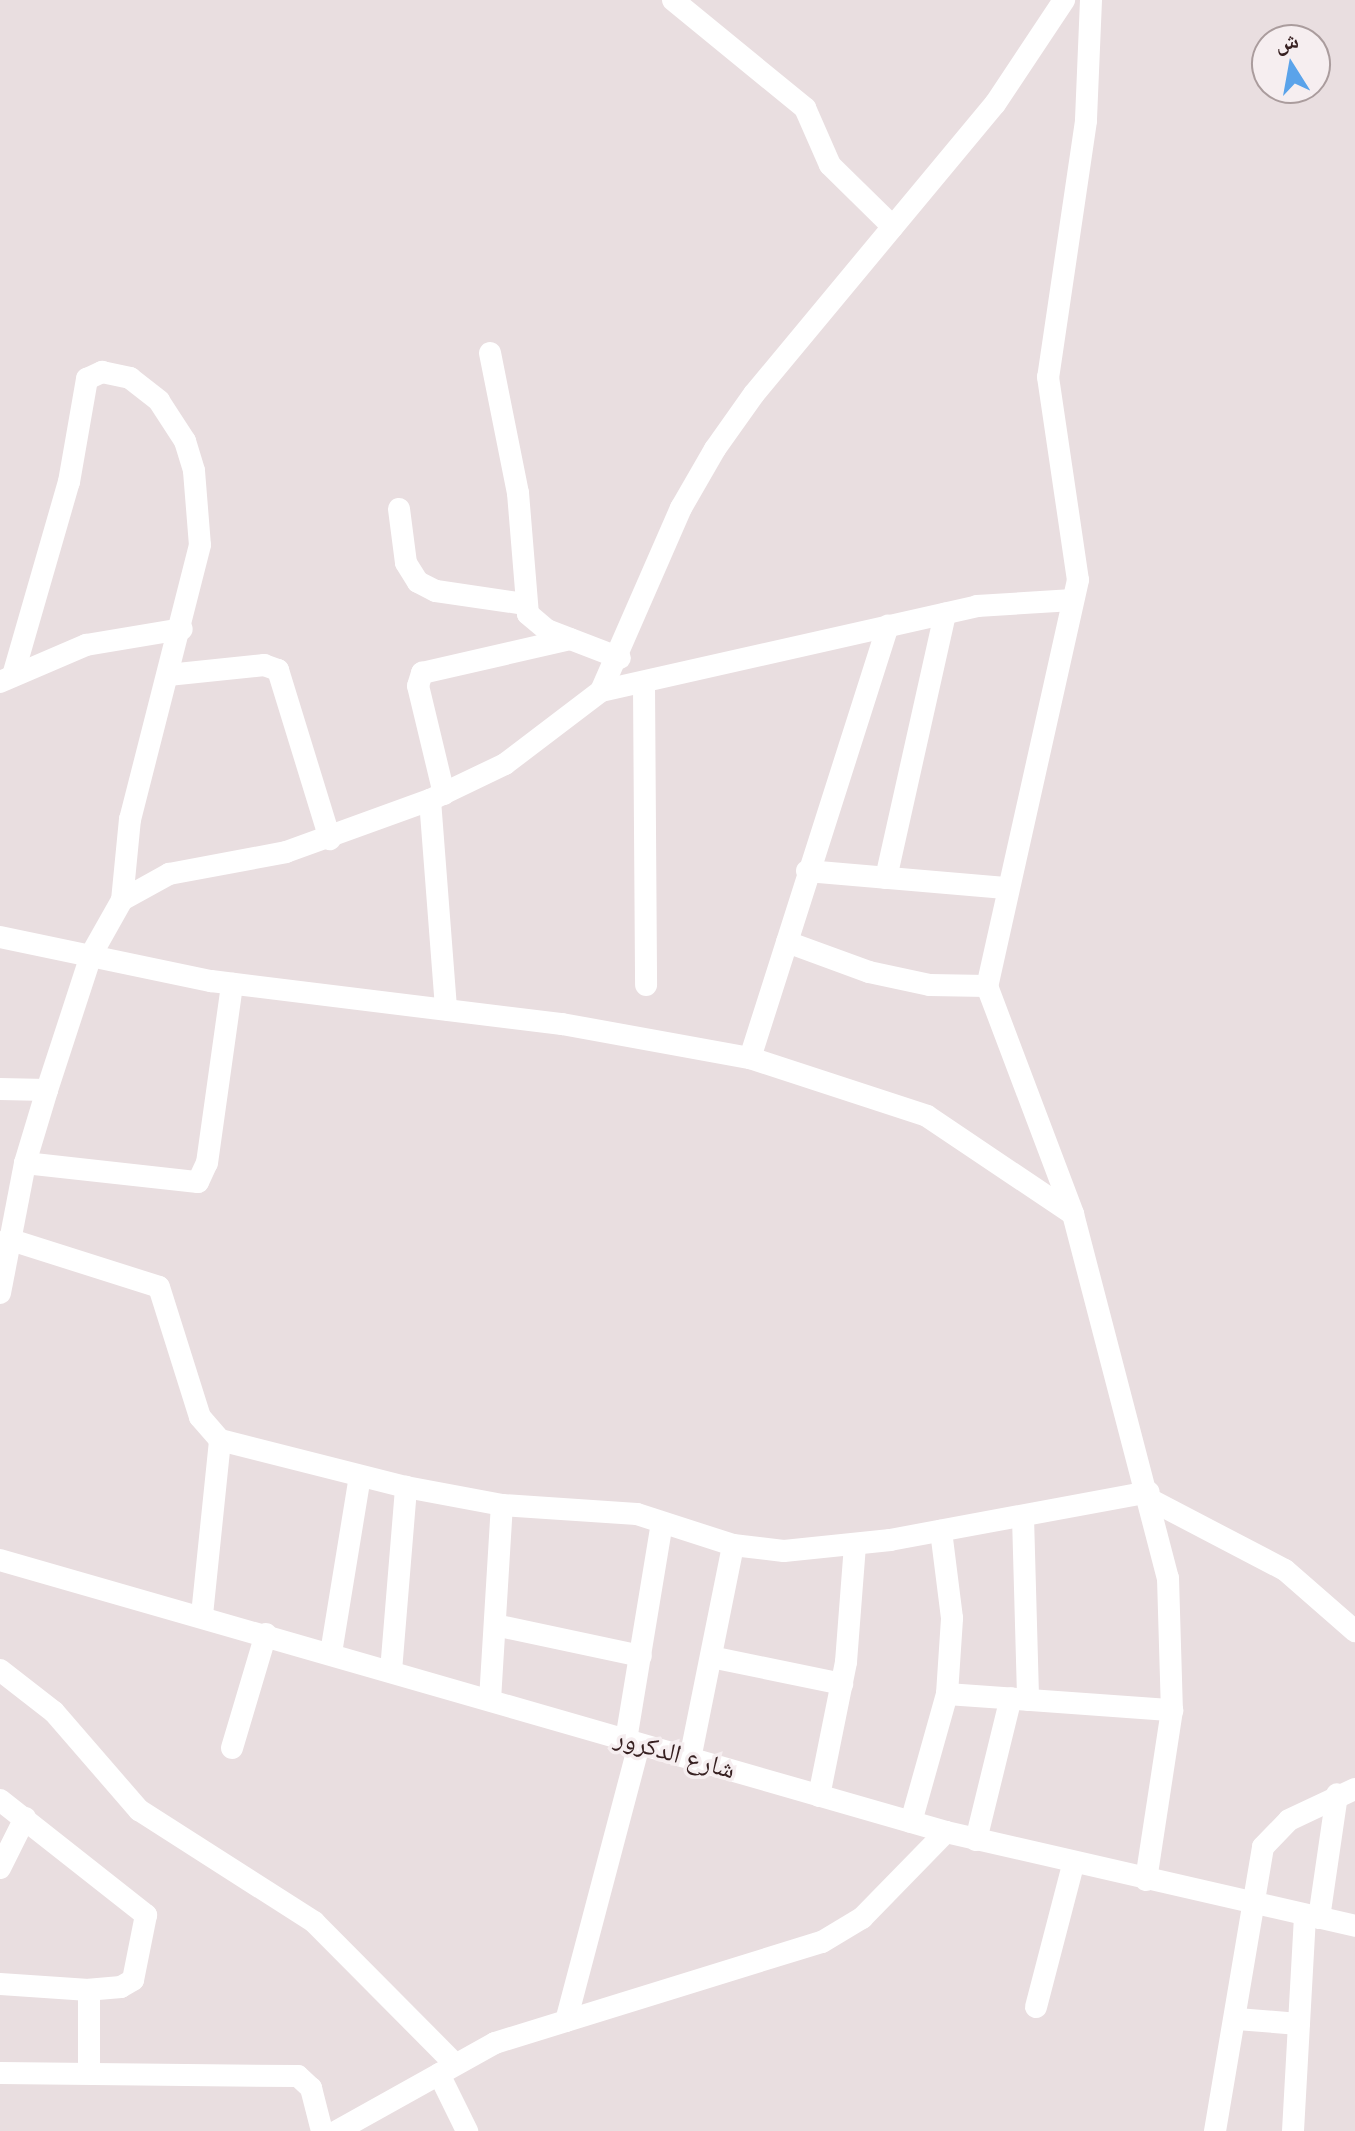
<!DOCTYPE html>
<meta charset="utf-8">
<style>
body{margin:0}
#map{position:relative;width:1355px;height:2131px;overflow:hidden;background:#e9dee0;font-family:Montserrat,"Noto Naskh Arabic",sans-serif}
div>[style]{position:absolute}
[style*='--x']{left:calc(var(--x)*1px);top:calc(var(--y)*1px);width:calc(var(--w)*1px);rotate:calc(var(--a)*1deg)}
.minor>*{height:22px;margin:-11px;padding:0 11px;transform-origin:11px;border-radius:11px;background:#fff}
span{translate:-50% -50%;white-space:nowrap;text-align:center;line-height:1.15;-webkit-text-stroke:7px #f6eef0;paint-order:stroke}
.street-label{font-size:26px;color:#372021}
.north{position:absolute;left:1251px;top:24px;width:80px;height:80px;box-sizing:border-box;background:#f6eef0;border:2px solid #aa9c9d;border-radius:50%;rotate:349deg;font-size:22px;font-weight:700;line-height:32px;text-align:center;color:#372021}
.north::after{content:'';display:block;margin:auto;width:28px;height:36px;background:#5aa3ea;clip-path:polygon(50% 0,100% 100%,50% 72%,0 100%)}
</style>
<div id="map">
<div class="minor">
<div style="--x:673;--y:0;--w:171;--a:39.3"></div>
<div style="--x:805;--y:108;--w:62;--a:66.3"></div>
<div style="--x:830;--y:165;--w:88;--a:44.5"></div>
<div style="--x:1091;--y:0;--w:121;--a:92.4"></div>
<div style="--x:1086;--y:121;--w:259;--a:98.4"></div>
<div style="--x:1048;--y:377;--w:205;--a:81.6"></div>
<div style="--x:1078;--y:580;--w:416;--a:102.6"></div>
<div style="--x:987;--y:986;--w:244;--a:69.3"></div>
<div style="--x:1073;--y:1214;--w:376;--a:75.4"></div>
<div style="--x:1168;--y:1578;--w:132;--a:88.3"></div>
<div style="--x:1172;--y:1710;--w:172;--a:98.7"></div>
<div style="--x:490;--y:353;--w:143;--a:78.7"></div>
<div style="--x:518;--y:493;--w:121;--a:85.3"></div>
<div style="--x:528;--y:614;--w:25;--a:40"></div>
<div style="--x:547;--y:630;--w:78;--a:21"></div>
<div style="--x:399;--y:509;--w:54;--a:82.6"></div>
<div style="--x:406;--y:563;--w:22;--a:58"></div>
<div style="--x:418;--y:582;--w:20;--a:27"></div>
<div style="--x:436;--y:591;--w:90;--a:8.3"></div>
<div style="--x:14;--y:672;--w:198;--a:-73.9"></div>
<div style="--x:69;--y:482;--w:105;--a:-80.1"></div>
<div style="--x:87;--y:379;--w:17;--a:-25"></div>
<div style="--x:102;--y:372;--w:29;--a:12"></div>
<div style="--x:130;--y:378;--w:37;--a:38"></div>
<div style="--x:159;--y:401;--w:48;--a:57"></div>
<div style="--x:185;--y:441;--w:31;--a:73"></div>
<div style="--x:194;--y:471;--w:74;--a:85.4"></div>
<div style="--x:200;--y:545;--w:283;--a:104.3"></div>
<div style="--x:130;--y:819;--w:81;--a:95.6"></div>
<div style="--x:168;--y:675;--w:97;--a:-5.9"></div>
<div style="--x:264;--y:665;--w:15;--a:20"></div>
<div style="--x:278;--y:670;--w:177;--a:72.9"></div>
<div style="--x:0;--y:682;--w:94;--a:-23.3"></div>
<div style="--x:86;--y:645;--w:97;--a:-9.5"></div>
<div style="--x:644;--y:686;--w:299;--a:89.6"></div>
<div style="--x:601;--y:691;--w:385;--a:-12.7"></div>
<div style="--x:977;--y:606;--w:96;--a:-3.6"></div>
<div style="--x:444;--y:794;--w:111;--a:-103.5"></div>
<div style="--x:418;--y:686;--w:14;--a:-73"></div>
<div style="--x:422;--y:673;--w:152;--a:-12.9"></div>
<div style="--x:430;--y:800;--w:210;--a:85.6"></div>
<div style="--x:807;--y:871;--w:199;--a:4.9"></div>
<div style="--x:886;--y:878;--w:271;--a:-77.4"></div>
<div style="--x:0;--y:937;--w:216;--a:11.8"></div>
<div style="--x:211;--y:981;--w:354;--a:7"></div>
<div style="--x:562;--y:1024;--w:191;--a:10.3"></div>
<div style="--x:750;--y:1058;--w:186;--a:18.1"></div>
<div style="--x:927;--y:1116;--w:176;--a:33.9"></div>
<div style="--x:787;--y:942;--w:87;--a:20.1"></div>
<div style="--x:869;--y:972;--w:62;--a:12"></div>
<div style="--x:930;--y:985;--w:57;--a:1"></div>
<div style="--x:750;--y:1058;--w:454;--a:-72.3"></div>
<div style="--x:0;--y:1089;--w:47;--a:1.2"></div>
<div style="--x:25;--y:1163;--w:174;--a:6.3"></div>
<div style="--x:198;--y:1182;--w:21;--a:-65"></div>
<div style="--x:207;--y:1163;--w:181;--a:-82"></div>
<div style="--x:8;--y:1239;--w:158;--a:17.6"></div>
<div style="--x:159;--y:1287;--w:136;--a:72.5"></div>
<div style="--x:200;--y:1417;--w:30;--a:49"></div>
<div style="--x:220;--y:1440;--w:192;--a:14.2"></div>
<div style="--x:406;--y:1487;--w:98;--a:10.6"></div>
<div style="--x:502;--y:1505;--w:135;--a:3.8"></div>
<div style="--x:637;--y:1514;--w:101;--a:17.9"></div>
<div style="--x:733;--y:1545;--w:51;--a:6.7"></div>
<div style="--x:784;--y:1551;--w:107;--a:-5.9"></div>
<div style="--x:890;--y:1540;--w:263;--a:-10.5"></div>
<div style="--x:0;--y:1293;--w:132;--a:-79.1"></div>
<div style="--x:25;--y:1163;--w:76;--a:-73.2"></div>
<div style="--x:47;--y:1090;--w:142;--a:-71.9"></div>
<div style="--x:91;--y:955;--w:63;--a:-60.6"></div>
<div style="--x:122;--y:900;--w:54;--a:-29"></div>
<div style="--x:169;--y:874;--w:119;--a:-10.6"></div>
<div style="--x:286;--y:852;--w:153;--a:-19.9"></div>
<div style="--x:430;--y:800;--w:83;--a:-25.6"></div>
<div style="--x:505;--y:764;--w:121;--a:-37.2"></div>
<div style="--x:601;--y:691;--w:200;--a:-66.4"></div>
<div style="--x:681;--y:508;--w:68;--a:-60"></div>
<div style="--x:715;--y:449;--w:67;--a:-54.7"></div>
<div style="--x:754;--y:394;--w:377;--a:-50.3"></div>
<div style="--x:995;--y:104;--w:125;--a:-56.4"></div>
<div style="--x:1151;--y:1500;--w:151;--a:27.6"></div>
<div style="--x:1285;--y:1570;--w:93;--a:41.1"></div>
<div style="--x:1023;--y:1517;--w:183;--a:88.4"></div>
<div style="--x:0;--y:1560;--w:984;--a:16.04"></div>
<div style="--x:946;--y:1832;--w:420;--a:12.9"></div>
<div style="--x:202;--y:1615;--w:176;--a:-84.1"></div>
<div style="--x:495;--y:1625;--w:149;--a:12"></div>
<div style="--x:331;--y:1653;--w:179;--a:-80.7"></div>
<div style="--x:711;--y:1657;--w:134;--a:11.6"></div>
<div style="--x:0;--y:1670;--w:68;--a:37.9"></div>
<div style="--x:54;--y:1712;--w:130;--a:49.1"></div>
<div style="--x:139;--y:1810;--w:208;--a:32.6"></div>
<div style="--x:314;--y:1922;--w:200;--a:45.2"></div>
<div style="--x:391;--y:1671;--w:185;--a:-85.3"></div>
<div style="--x:947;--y:1694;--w:226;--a:4.1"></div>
<div style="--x:490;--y:1700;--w:195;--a:-86.5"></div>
<div style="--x:626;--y:1740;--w:220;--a:-80.6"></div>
<div style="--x:232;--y:1748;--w:119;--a:-73.4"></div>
<div style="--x:690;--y:1759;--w:218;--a:-78.6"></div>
<div style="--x:819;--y:1796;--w:137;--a:-78.6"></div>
<div style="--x:846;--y:1662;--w:118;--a:-85.6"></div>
<div style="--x:0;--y:1800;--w:186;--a:38.2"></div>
<div style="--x:146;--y:1915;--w:66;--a:101.3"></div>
<div style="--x:133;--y:1980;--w:14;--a:150"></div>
<div style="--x:121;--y:1987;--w:32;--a:175"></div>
<div style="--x:911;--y:1822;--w:133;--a:-74.3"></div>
<div style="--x:947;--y:1694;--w:76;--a:-86.2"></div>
<div style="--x:952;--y:1618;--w:88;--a:-97.2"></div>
<div style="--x:976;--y:1840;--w:146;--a:-76.2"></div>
<div style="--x:0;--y:1868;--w:56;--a:-63.4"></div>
<div style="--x:1319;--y:1918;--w:125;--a:-81.7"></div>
<div style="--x:0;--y:1984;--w:89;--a:3.9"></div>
<div style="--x:89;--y:1990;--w:83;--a:90"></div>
<div style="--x:1036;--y:2007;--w:147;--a:-75.4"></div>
<div style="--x:1237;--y:2019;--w:62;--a:4.6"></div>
<div style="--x:566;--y:2021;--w:286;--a:-75.2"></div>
<div style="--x:0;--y:2073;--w:298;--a:0.6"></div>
<div style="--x:298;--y:2076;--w:18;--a:43"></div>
<div style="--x:311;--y:2088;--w:44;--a:75.7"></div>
<div style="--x:439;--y:2074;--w:64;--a:63.8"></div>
<div style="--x:337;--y:2131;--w:181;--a:-29.1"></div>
<div style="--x:495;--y:2043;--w:342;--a:-17.2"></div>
<div style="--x:822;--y:1942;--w:47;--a:-31"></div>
<div style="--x:862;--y:1918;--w:120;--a:-45.7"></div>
<div style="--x:1215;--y:2131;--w:288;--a:-80.4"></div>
<div style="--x:1263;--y:1847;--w:37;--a:-46"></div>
<div style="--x:1289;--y:1820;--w:73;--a:-25.2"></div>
<div style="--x:1293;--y:2131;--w:216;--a:-86.8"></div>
</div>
<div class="street-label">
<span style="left:675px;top:1754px;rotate:16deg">شارع الدكرور</span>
</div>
<div class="north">ش</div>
</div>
